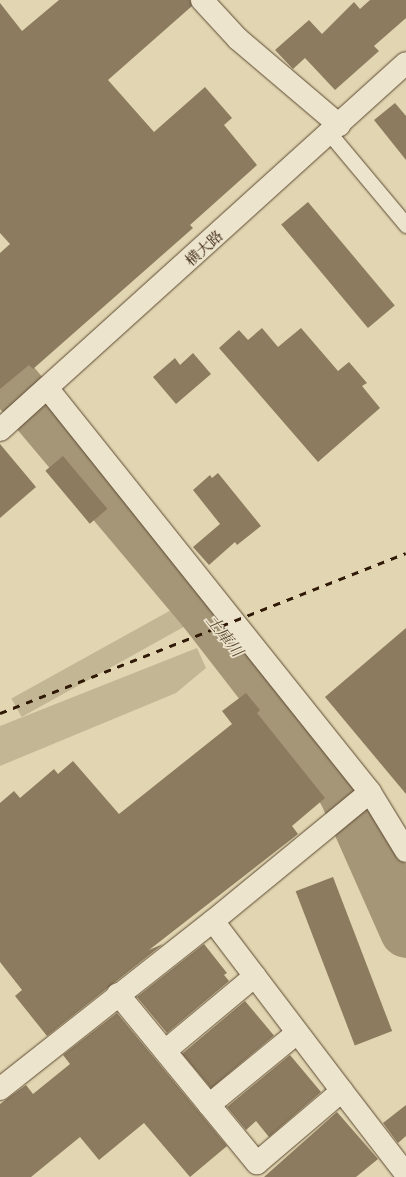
<!DOCTYPE html>
<meta charset="utf-8">
<style>
body{margin:0}
#map{position:relative;width:406px;height:1177px;overflow:hidden;background:#e1d6b1;font-family:"EB Garamond","Noto Serif JP",serif}
div>[style]{position:absolute}
[style*='--x']{left:calc(var(--x)*1px);top:calc(var(--y)*1px);width:calc(var(--w)*1px);rotate:calc(var(--a)*1deg)}
.green>*{inset:0;background:#c3b694;transform-origin:0 0}
.river>*{height:53px;margin:-26.5px;padding:0 26.5px;transform-origin:26.5px;border-radius:26.5px;background:#a59677}
.building>*{inset:0;background:#8c7b5f;transform-origin:0 0}
.roads{filter:drop-shadow(0 0 1px #5c4832) drop-shadow(0 0 1px #5c4832)}
.lane>*{height:15px;margin:-7.5px;padding:0 7.5px;transform-origin:7.5px;border-radius:7.5px;background:#ece4cc}
.street>*{height:22px;margin:-11px;padding:0 11px;transform-origin:11px;border-radius:11px;background:#ece4cc}
.rail>*{height:3px;margin-top:-1.5px;transform-origin:0;background:repeating-linear-gradient(90deg,#301907 0 7px,transparent 0 14px)}
span{translate:-50% -50%;white-space:nowrap;text-align:center;line-height:1.15;-webkit-text-stroke:3.5px #ece4cc;paint-order:stroke}
.street-label{font-size:15px;color:#301907}
.water-label{font-size:16px;color:#5f4b34;font-style:italic}
</style>
<div id="map">
<div class="green">
<div style="left:182px;top:604px;width:21px;height:195px;rotate:61deg"></div>
<div style="clip-path:polygon(197px 648px,206px 668px,176px 693px,0 766px,0 726px)"></div>
</div>
<div class="river">
<div style="--x:0;--y:368;--w:315;--a:49.9"></div>
<div style="--x:203;--y:609;--w:230;--a:52.2"></div>
<div style="--x:344;--y:791;--w:153;--a:66.1"></div>
</div>
<div class="building">
<div style="clip-path:polygon(59px 0,190px 0,192px 6px,108px 80px,154px 132px,205px 87px,232px 118px,224px 125px,257px 165px,190px 225px,193px 228px,33px 369px,29px 365px,0 389px,0 253px,10px 244px,0 233px,0 3px,22px 31px)"></div>
<div style="clip-path:polygon(370px 0,406px 0,406px 18px,374px 46px,379px 51px,335px 90px,305px 58px,293px 69px,275px 50px,309px 20px,322px 34px,354px 2px,360px 9px)"></div>
<div style="clip-path:polygon(395px 103px,406px 116px,406px 160px,374px 120px)"></div>
<div style="left:308px;top:202px;width:135px;height:35px;rotate:50deg"></div>
<div style="clip-path:polygon(262px 328px,278px 347px,301px 328px,338px 371px,349px 362px,367px 383px,362px 386px,380px 408px,318px 462px,219px 348px,239px 330px,248px 340px)"></div>
<div style="clip-path:polygon(193px 353px,211px 374px,176px 404px,153px 377px,175px 358px,180px 365px)"></div>
<div style="clip-path:polygon(0 444px,36px 487px,0 518px)"></div>
<div style="left:63px;top:456px;width:69px;height:23px;rotate:50deg"></div>
<div style="clip-path:polygon(218px 473px,261px 526px,237px 545px,235px 542px,209px 565px,193px 547px,220px 524px,193px 490px,210px 475px,212px 478px)"></div>
<div style="clip-path:polygon(406px 628px,406px 794px,325px 697px)"></div>
<div style="clip-path:polygon(246px 693px,260px 710px,257px 713px,325px 798px,292px 826px,298px 834px,149px 950px,163px 944px,47px 1036px,15px 996px,22px 990px,0 962px,0 803px,14px 791px,20px 798px,54px 769px,58px 774px,73px 761px,119px 814px,232px 724px,222px 711px)"></div>
<div style="left:333px;top:877px;width:165px;height:40px;rotate:69deg"></div>
<div style="clip-path:polygon(204px 944px,227px 973px,224px 975px,229px 981px,167px 1033px,137px 997px)"></div>
<div style="left:245px;top:1001px;width:45px;height:82px;rotate:50deg"></div>
<div style="clip-path:polygon(117px 1013px,227px 1146px,190px 1177px,144px 1123px,99px 1160px,80px 1137px,31px 1177px,0 1177px,0 1104px,26px 1085px,33px 1094px,70px 1064px,63px 1055px)"></div>
<div style="clip-path:polygon(290px 1055px,321px 1092px,269px 1137px,256px 1121px,246px 1130px,227px 1107px)"></div>
<div style="clip-path:polygon(406px 1105px,406px 1136px,398px 1143px,383px 1123px)"></div>
<div style="clip-path:polygon(337px 1112px,378px 1159px,356px 1177px,264px 1177px)"></div>
</div>
<div class="roads">
<div class="lane">
<div style="--x:330;--y:134;--w:119;--a:50.1"></div>
</div>
<div class="street">
<div style="--x:202;--y:0;--w:53;--a:47.3"></div>
<div style="--x:238;--y:39;--w:133;--a:40.4"></div>
<div style="--x:48;--y:389;--w:516;--a:51.37"></div>
<div style="--x:370;--y:792;--w:69;--a:58.6"></div>
<div style="--x:0;--y:430;--w:547;--a:-42.11"></div>
<div style="--x:118;--y:994;--w:219;--a:50.6"></div>
<div style="--x:257;--y:1163;--w:111;--a:-40.3"></div>
<div style="--x:342;--y:1091;--w:213;--a:-127.2"></div>
<div style="--x:165;--y:1051;--w:117;--a:-39.8"></div>
<div style="--x:0;--y:1089;--w:271;--a:-38.3"></div>
<div style="--x:213;--y:921;--w:203;--a:-39.4"></div>
<div style="--x:342;--y:1091;--w:105;--a:52.4"></div>
<div style="--x:209;--y:1105;--w:114;--a:-39.3"></div>
</div>
</div>
<div class="rail">
<div style="--x:0;--y:713;--w:436;--a:-21.5"></div>
</div>
<div class="street-label">
<span style="left:204px;top:248px;rotate:-42deg">横大路</span>
</div>
<div class="water-label">
<span style="left:224px;top:636px;rotate:52deg">土庫川</span>
</div>
</div>
